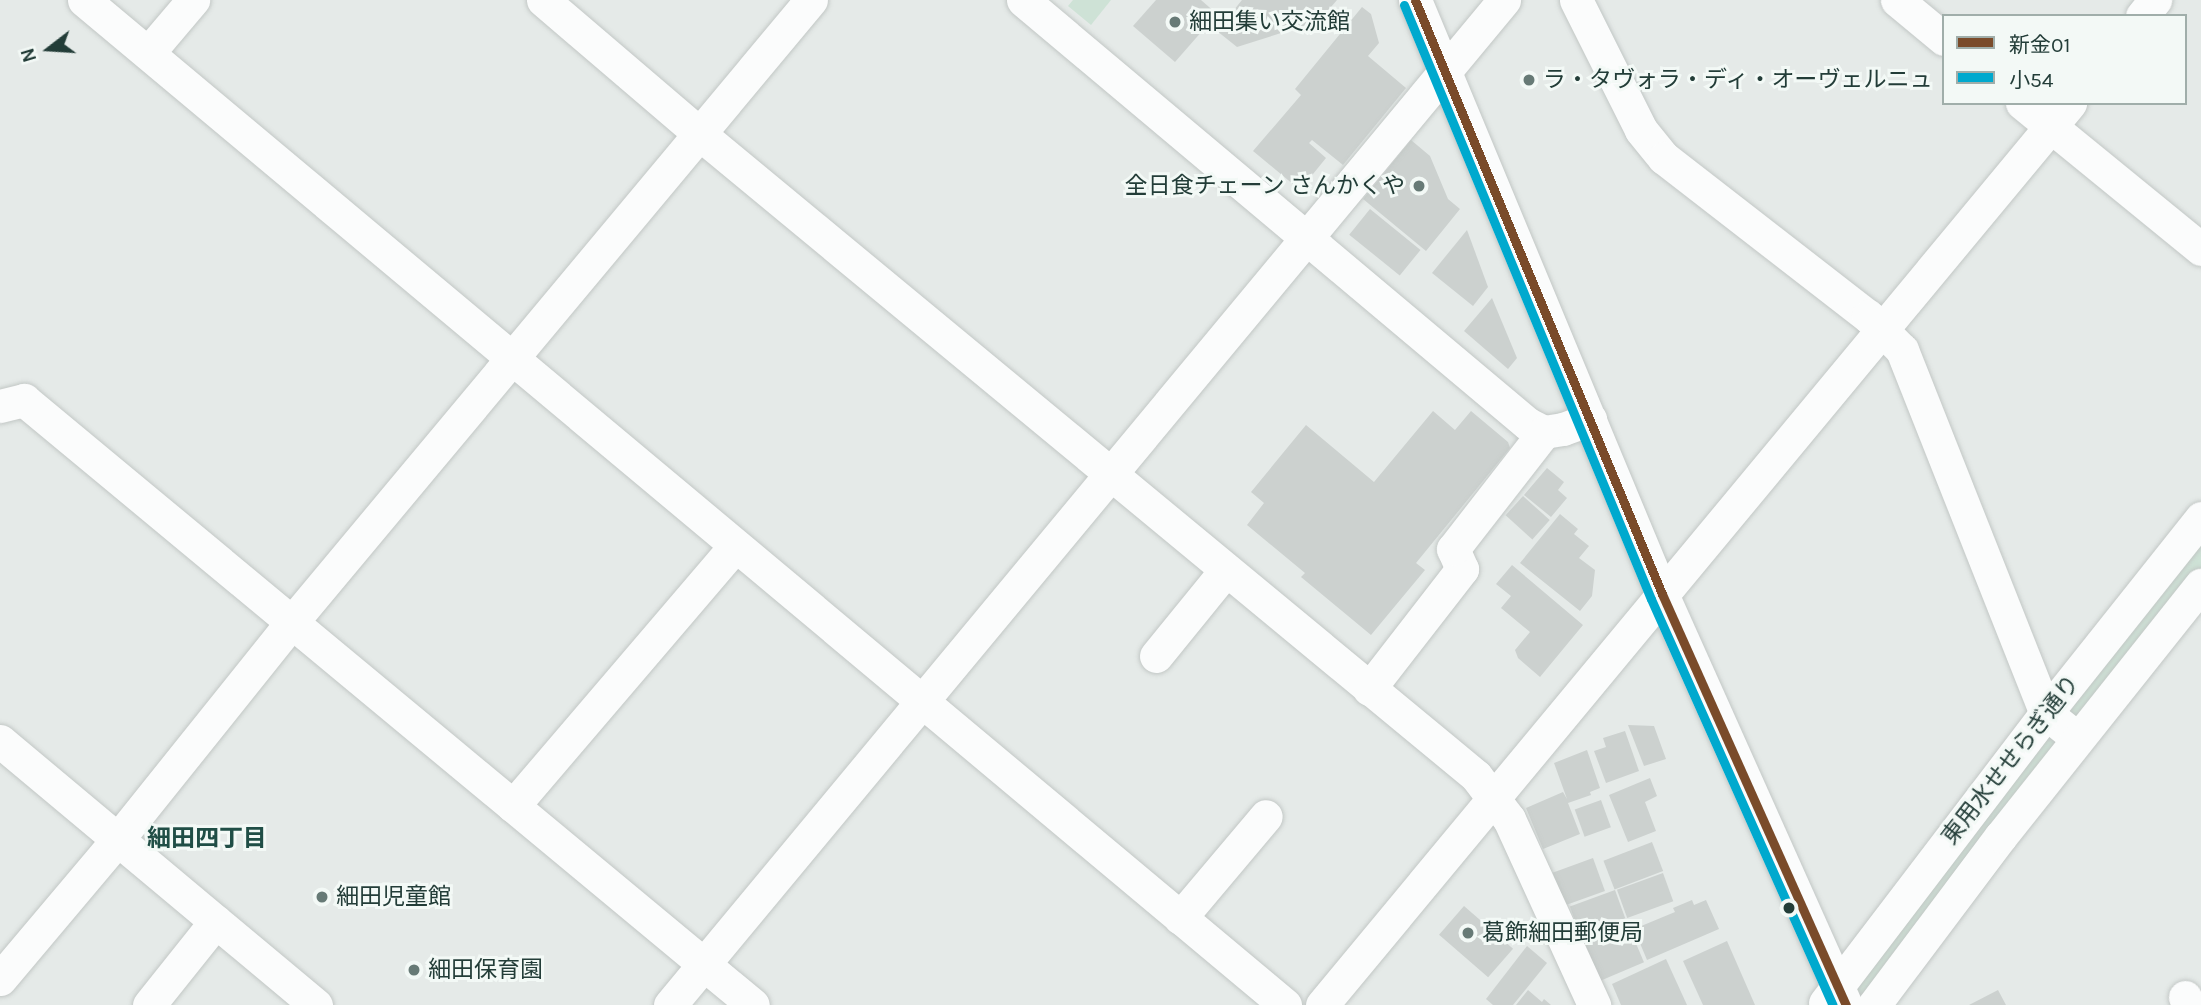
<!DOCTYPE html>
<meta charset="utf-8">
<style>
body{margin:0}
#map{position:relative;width:2201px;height:1005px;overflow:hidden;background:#e5eae8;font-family:Karla,"Noto Sans JP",sans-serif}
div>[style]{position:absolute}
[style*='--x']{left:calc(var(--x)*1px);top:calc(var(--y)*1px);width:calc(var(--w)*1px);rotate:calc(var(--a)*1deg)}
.green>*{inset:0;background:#cee2d6;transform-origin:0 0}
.building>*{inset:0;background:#ccd1cf;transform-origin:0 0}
.roads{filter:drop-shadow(0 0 2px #c2c7c5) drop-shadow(0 0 2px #c2c7c5)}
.minor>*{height:33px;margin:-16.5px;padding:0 16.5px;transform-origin:16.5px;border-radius:16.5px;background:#fbfcfc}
.bus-1>*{height:9px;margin:-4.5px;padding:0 4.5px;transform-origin:4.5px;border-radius:4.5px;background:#7a4b2a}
.bus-2>*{height:9px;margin:-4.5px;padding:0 4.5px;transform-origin:4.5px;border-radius:4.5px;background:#00a9ce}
.dots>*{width:19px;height:19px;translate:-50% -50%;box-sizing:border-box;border:4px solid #f3f9f6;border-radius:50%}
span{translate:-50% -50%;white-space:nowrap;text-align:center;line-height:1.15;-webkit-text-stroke:6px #f3f9f6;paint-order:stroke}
.poi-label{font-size:23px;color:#233d38}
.left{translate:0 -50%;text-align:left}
.right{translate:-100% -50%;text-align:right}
.street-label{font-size:23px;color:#233d38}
.neighbourhood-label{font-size:24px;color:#204e46;font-weight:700}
.legend{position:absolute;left:1942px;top:14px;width:245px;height:91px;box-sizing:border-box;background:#f3f9f6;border:2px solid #a0aeaa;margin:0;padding:9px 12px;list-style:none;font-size:21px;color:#233d38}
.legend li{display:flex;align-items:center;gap:14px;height:35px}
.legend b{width:35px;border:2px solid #a0aeaa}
.north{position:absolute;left:14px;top:14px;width:70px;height:70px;-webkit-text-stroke:5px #f3f9f6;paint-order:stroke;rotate:253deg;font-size:19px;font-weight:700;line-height:28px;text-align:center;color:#233d38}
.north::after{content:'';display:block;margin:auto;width:24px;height:32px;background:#233d38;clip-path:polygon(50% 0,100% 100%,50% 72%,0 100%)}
</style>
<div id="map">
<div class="green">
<div style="clip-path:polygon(1073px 0,1111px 0,1091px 25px,1068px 6px)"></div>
<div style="clip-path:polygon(2201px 523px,2201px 579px,2076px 734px,2051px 713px)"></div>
<div style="left:2047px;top:718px;width:34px;height:339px;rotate:38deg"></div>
</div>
<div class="building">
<div style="clip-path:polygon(1156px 0,1201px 0,1217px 14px,1175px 62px,1133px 26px)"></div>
<div style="clip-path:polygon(1242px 0,1337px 0,1319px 21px,1237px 47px,1217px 31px)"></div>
<div style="clip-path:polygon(1362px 7px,1371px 14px,1379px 43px,1368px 56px,1406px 88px,1343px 165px,1312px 140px,1309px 143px,1326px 158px,1300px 190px,1253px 151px,1301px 95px,1295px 89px)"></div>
<div style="clip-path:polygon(1411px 140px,1430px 156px,1448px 199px,1460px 209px,1426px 251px,1363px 199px)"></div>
<div style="left:1370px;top:209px;width:65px;height:33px;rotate:39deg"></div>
<div style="clip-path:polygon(1467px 230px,1488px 287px,1473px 306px,1432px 273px)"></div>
<div style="clip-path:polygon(1492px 298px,1517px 358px,1508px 369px,1464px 331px)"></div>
<div style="clip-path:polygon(1433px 411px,1455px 430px,1471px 411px,1508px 442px,1510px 448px,1416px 563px,1425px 570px,1371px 635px,1301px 577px,1305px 573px,1247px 525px,1264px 503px,1251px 492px,1306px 425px,1374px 482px)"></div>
<div style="clip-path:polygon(1547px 468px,1564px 482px,1558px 490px,1567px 498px,1551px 517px,1524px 495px)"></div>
<div style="left:1523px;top:496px;width:36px;height:26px;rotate:42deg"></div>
<div style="clip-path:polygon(1560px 514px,1578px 529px,1574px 534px,1589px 546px,1579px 558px,1595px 570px,1592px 596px,1580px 611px,1520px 563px)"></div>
<div style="clip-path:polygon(1512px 565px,1583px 625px,1540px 677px,1518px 658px,1515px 650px,1530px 632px,1501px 608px,1511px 596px,1496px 584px)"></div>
<div style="clip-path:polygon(1628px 725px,1654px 726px,1666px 759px,1644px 766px)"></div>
<div style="clip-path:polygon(1625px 731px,1639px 771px,1606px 783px,1594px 751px,1606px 747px,1603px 738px)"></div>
<div style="clip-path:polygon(1587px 750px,1600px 788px,1590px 792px,1591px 795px,1568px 803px,1580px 834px,1543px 849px,1526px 808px,1563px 792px,1567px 799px,1554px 763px)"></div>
<div style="clip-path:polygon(1650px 778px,1657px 796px,1645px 802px,1656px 831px,1628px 842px,1609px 795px)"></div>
<div style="left:1601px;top:800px;width:29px;height:28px;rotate:70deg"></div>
<div style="left:1652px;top:842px;width:31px;height:52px;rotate:69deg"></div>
<div style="left:1593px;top:858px;width:35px;height:43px;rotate:70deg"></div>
<div style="left:1663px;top:873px;width:30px;height:49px;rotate:70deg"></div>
<div style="left:1615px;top:890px;width:30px;height:48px;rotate:70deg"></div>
<div style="clip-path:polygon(1692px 900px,1694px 905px,1706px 900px,1719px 929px,1647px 960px,1634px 929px,1675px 912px,1673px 908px)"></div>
<div style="left:1464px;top:906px;width:65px;height:38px;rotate:41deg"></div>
<div style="left:1626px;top:920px;width:46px;height:48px;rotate:67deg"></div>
<div style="clip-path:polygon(1727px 941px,1755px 1005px,1703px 1005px,1683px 961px)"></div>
<div style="clip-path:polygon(1527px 946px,1547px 963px,1513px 1005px,1493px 1005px,1486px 999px)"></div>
<div style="clip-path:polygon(1666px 959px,1687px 1005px,1621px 1005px,1612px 984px)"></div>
<div style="clip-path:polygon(1528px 990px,1542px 1002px,1544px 999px,1551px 1005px,1516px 1005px)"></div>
<div style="clip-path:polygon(1998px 990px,2006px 1005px,1969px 1005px)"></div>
</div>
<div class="roads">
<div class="minor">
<div style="--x:84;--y:0;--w:1566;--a:39.92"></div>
<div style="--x:543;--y:0;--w:208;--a:40.5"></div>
<div style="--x:701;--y:135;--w:1006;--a:39.59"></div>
<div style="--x:1476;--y:776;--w:54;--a:52.5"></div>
<div style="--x:1509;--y:819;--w:205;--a:65.4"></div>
<div style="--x:1023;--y:0;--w:659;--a:40.02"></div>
<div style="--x:1528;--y:424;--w:18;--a:27"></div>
<div style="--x:1544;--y:432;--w:19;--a:-9"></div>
<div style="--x:1563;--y:429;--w:29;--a:-20"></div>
<div style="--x:1415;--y:0;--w:643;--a:67.42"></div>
<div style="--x:1662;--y:594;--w:450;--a:65.9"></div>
<div style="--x:1576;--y:0;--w:145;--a:63.4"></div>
<div style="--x:1641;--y:130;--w:36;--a:51"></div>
<div style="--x:1664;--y:158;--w:258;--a:37.8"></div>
<div style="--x:1868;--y:316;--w:48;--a:45"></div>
<div style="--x:1902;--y:350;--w:391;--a:68.4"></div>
<div style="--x:2046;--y:713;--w:40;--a:39"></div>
<div style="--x:1897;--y:0;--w:61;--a:39.7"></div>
<div style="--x:2142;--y:16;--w:21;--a:-51"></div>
<div style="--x:148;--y:53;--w:70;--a:-49.7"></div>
<div style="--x:2022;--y:103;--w:231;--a:39.2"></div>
<div style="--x:0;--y:406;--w:25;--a:-14"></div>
<div style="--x:24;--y:400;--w:947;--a:39.69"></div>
<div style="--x:1156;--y:656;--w:111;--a:-50.9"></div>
<div style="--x:1369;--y:689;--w:152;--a:-52.2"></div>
<div style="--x:1462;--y:569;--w:22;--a:-114"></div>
<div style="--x:1453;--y:549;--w:148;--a:-52.1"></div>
<div style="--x:0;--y:741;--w:412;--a:39.9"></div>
<div style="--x:513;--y:806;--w:342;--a:-49.5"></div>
<div style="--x:1180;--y:918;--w:133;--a:-49.9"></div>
<div style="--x:0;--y:979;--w:183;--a:-49.9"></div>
<div style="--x:118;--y:839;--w:278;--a:-51.3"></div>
<div style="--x:292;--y:622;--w:810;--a:-50.16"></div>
<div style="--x:2185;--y:997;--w:9;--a:69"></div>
<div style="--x:1825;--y:1003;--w:365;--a:-52.7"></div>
<div style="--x:2046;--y:713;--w:249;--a:-51.5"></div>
<div style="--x:149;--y:1005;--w:107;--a:-51.4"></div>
<div style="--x:670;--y:1005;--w:1306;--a:-50.31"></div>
<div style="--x:1322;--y:1005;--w:1172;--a:-50.33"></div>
<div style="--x:1874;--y:1005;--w:211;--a:-53.1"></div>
<div style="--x:2001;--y:836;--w:321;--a:-51.5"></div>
</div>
</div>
<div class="bus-1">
<div style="--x:1415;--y:0;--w:643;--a:67.42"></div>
<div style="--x:1662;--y:594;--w:450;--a:65.9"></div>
</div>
<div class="bus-2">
<div style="--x:1404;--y:5;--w:643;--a:67.42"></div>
<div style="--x:1651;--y:599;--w:445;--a:65.9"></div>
</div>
<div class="dots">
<div style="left:1175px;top:22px;background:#677a76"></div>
<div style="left:1529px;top:80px;background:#677a76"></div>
<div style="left:1419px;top:186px;background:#677a76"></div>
<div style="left:322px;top:897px;background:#677a76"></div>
<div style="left:1789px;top:908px;background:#233d38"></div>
<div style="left:1468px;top:933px;background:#677a76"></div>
<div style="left:414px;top:970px;background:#677a76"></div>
</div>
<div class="poi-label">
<span class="left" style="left:1189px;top:22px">細田集い交流館</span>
<span class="left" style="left:1543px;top:80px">ラ・タヴォラ・ディ・オーヴェルニュ</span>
<span class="right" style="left:1405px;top:186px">全日食チェーン さんかくや</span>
<span class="left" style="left:336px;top:897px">細田児童館</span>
<span class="left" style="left:1482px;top:933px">葛飾細田郵便局</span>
<span class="left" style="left:428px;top:970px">細田保育園</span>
</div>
<div class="street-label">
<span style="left:2011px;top:760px;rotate:-52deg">東用水せせらぎ通り</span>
</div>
<div class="neighbourhood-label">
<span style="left:207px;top:839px">細田四丁目</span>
</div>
<ul class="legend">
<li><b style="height:9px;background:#7a4b2a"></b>新金01</li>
<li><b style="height:9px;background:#00a9ce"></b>小54</li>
</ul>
<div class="north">N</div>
</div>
